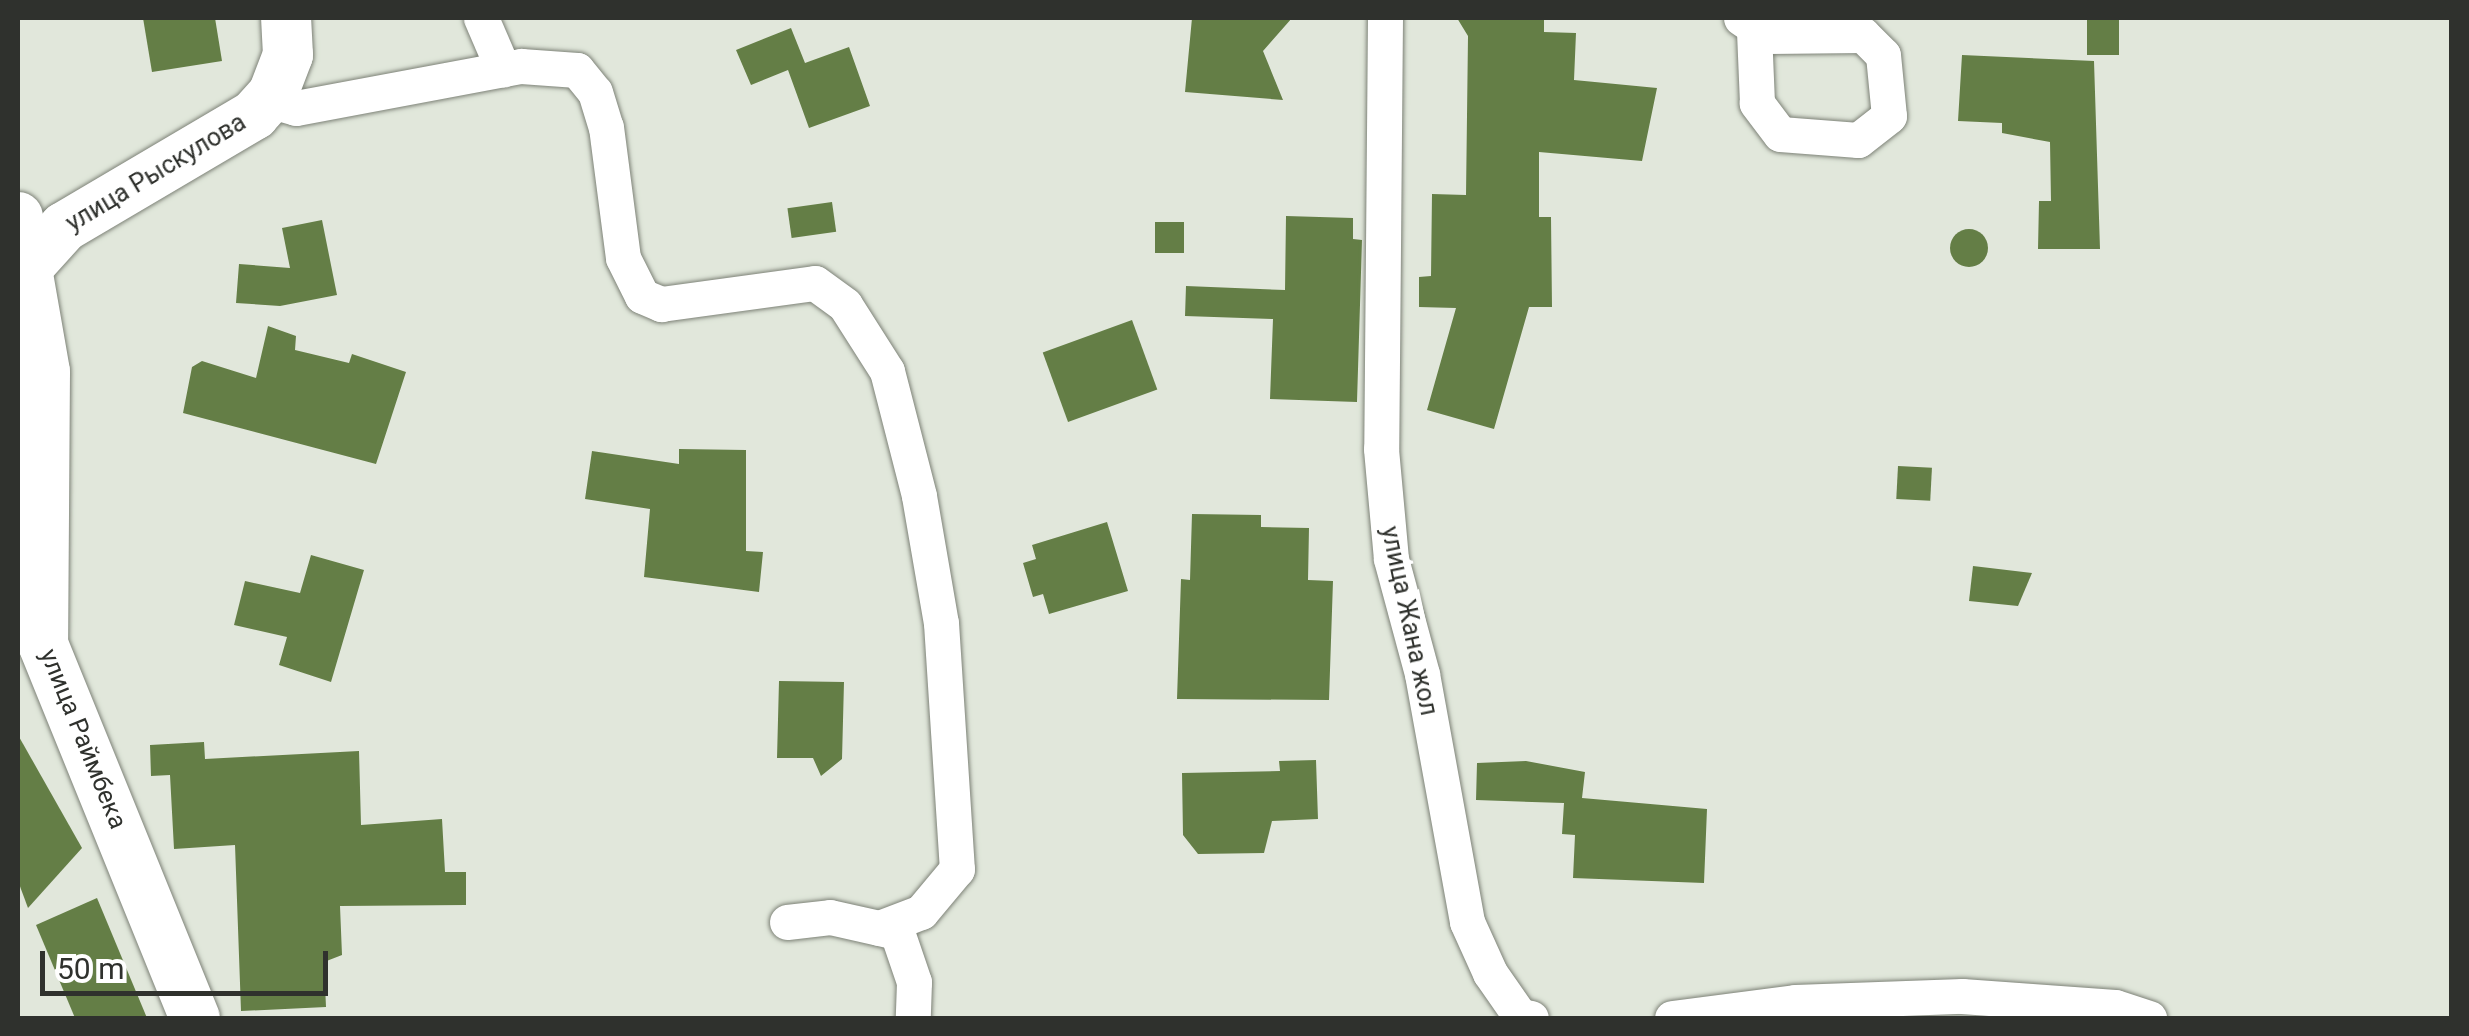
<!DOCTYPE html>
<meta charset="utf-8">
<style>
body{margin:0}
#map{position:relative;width:2469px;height:1036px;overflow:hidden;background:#e1e7db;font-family:Roboto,sans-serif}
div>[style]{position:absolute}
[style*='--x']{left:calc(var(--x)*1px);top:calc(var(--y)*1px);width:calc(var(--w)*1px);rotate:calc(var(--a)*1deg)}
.building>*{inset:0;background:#647e46;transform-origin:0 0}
.round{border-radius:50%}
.roads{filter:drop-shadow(0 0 2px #7d8277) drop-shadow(0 0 2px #7d8277)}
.street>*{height:35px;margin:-17.5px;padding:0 17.5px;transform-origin:17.5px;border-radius:17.5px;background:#fff}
.secondary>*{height:50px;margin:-25px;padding:0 25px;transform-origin:25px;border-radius:25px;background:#fff}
span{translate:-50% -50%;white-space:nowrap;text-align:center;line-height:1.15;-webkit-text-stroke:10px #fff;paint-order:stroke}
.street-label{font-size:25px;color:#2f312d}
.frame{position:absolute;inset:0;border:20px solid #2f312d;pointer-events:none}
.scale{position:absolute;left:40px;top:951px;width:288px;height:45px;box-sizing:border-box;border:5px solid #2f312d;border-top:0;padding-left:12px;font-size:30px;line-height:35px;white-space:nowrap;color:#2f312d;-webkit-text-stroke:8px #fff;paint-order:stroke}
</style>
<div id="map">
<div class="building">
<div style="clip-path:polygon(143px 18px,215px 18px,222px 61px,152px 72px)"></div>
<div style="clip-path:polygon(1192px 18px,1292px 18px,1263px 51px,1283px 100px,1185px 92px)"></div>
<div style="clip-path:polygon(1457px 18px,1544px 18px,1544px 32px,1576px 33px,1574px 80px,1657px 88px,1642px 161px,1539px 152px,1539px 217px,1551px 217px,1552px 307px,1529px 307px,1494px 429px,1427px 410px,1456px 308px,1419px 307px,1419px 277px,1431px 276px,1432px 194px,1466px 195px,1468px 36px)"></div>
<div style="left:2087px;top:18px;width:32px;height:37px"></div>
<div style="clip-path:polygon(791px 28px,805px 63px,849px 47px,870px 106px,809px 128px,788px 70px,751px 85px,736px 50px)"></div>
<div style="clip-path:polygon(1962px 55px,2094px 61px,2100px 249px,2038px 249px,2039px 201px,2051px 201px,2050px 142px,2002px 133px,2002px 123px,1958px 121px)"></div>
<div style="left:832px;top:202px;width:30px;height:45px;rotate:82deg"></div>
<div style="clip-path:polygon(1286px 216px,1353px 218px,1353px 239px,1362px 240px,1357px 402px,1270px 399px,1273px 319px,1185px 316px,1186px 286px,1285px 290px)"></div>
<div style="clip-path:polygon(322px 220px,337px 295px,280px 306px,236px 303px,239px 264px,290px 268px,282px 228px)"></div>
<div style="left:1155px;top:222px;width:29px;height:31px"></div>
<div class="round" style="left:1950px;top:229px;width:38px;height:38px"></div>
<div style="left:1132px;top:320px;width:74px;height:95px;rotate:70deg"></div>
<div style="clip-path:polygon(268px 326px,296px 336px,295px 350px,349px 363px,352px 354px,406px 372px,376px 464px,183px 413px,192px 367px,202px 361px,256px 378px)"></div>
<div style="clip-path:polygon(679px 449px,746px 450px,746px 551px,763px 552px,759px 592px,644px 577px,650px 509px,585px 499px,592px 451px,679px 464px)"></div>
<div style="left:1898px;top:466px;width:34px;height:33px;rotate:3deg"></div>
<div style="clip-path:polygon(1192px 514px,1261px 515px,1261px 527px,1309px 528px,1308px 580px,1333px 581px,1329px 700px,1177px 699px,1181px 579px,1190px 580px)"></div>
<div style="clip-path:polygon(1107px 522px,1128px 591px,1049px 614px,1043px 594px,1033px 597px,1023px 563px,1036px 559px,1032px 545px)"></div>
<div style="clip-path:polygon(311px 555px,364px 570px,331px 682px,279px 665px,287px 637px,234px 625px,245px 581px,300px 593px)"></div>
<div style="clip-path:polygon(1973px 566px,2032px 573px,2018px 606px,1969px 601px)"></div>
<div style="clip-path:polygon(779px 681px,844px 682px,842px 759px,821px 776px,813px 758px,777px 758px)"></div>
<div style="clip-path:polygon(18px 735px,82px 848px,28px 908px,18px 881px)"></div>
<div style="clip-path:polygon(204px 742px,205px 759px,359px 751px,361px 825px,442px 819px,445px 872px,466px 872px,466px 905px,340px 906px,342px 955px,324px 962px,326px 1007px,241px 1011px,235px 845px,174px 849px,170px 775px,151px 776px,150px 745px)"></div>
<div style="clip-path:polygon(1316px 760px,1318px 819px,1272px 821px,1264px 853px,1198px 854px,1183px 835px,1182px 773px,1280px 771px,1279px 761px)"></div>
<div style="clip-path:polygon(1526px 761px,1585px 772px,1582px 798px,1707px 809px,1704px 883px,1573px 878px,1575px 835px,1562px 834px,1564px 803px,1476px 800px,1477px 763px)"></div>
<div style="clip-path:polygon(97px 898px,147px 1018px,75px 1018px,36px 925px)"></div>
</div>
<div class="roads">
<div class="street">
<div style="--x:481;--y:18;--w:56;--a:66.7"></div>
<div style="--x:1385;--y:18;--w:431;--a:90.5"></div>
<div style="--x:1381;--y:449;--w:110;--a:84.8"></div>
<div style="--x:1391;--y:559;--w:119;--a:74.9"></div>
<div style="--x:1422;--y:674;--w:252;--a:79.7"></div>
<div style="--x:1467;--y:922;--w:56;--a:65.7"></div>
<div style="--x:1490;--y:973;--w:52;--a:55.1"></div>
<div style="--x:1520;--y:1016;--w:11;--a:10"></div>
<div style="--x:1741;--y:18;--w:32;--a:34"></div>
<div style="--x:1768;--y:36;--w:95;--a:-0.6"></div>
<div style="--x:1863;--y:35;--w:28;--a:45"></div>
<div style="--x:1883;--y:55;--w:61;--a:84.4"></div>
<div style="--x:1889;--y:116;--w:39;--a:142"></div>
<div style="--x:1858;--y:140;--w:78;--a:-175.6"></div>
<div style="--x:1780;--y:134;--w:39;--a:-127"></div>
<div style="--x:1757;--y:103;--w:72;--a:-92.4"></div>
<div style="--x:268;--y:100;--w:29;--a:16"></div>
<div style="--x:296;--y:108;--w:229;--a:-10.6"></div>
<div style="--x:521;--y:66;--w:56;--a:4.1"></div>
<div style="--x:577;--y:70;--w:28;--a:51"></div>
<div style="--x:595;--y:92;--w:37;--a:73"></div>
<div style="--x:606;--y:127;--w:132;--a:82.6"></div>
<div style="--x:623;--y:258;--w:42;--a:63.4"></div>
<div style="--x:642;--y:296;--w:21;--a:23"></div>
<div style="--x:661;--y:304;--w:155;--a:-7.8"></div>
<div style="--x:815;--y:283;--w:37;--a:36"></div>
<div style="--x:845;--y:305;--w:78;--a:57.5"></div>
<div style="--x:887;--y:371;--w:129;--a:75.6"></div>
<div style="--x:919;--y:496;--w:129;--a:80.2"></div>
<div style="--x:941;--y:623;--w:247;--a:86.3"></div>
<div style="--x:957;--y:869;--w:56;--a:129.9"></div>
<div style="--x:921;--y:912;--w:45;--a:159.1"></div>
<div style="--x:787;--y:922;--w:43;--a:-6.6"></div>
<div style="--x:830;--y:917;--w:69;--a:12.6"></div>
<div style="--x:897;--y:932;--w:53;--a:71.2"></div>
<div style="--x:914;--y:982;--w:36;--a:92"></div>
<div style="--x:1672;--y:1018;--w:124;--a:-7.4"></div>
<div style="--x:1795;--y:1002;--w:167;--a:-2.1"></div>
<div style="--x:1962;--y:996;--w:153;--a:4.1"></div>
<div style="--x:2115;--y:1007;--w:36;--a:18"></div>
</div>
<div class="secondary">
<div style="--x:18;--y:217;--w:157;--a:80.1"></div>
<div style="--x:45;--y:372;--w:272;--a:90.4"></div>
<div style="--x:43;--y:644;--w:404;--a:67.9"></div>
<div style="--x:27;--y:268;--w:55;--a:-47.9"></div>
<div style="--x:64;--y:227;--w:221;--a:-30.5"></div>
<div style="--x:254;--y:115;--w:28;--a:-48"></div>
<div style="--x:273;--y:94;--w:42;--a:-69"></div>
<div style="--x:288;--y:55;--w:37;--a:-93"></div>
</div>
</div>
<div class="street-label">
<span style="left:156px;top:173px;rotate:-31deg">улица Рыскулова</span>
<span style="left:1409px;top:621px;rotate:78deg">улица Жана жол</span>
<span style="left:83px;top:739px;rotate:68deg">улица Раймбека</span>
</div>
<div class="frame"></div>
<div class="scale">50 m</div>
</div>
